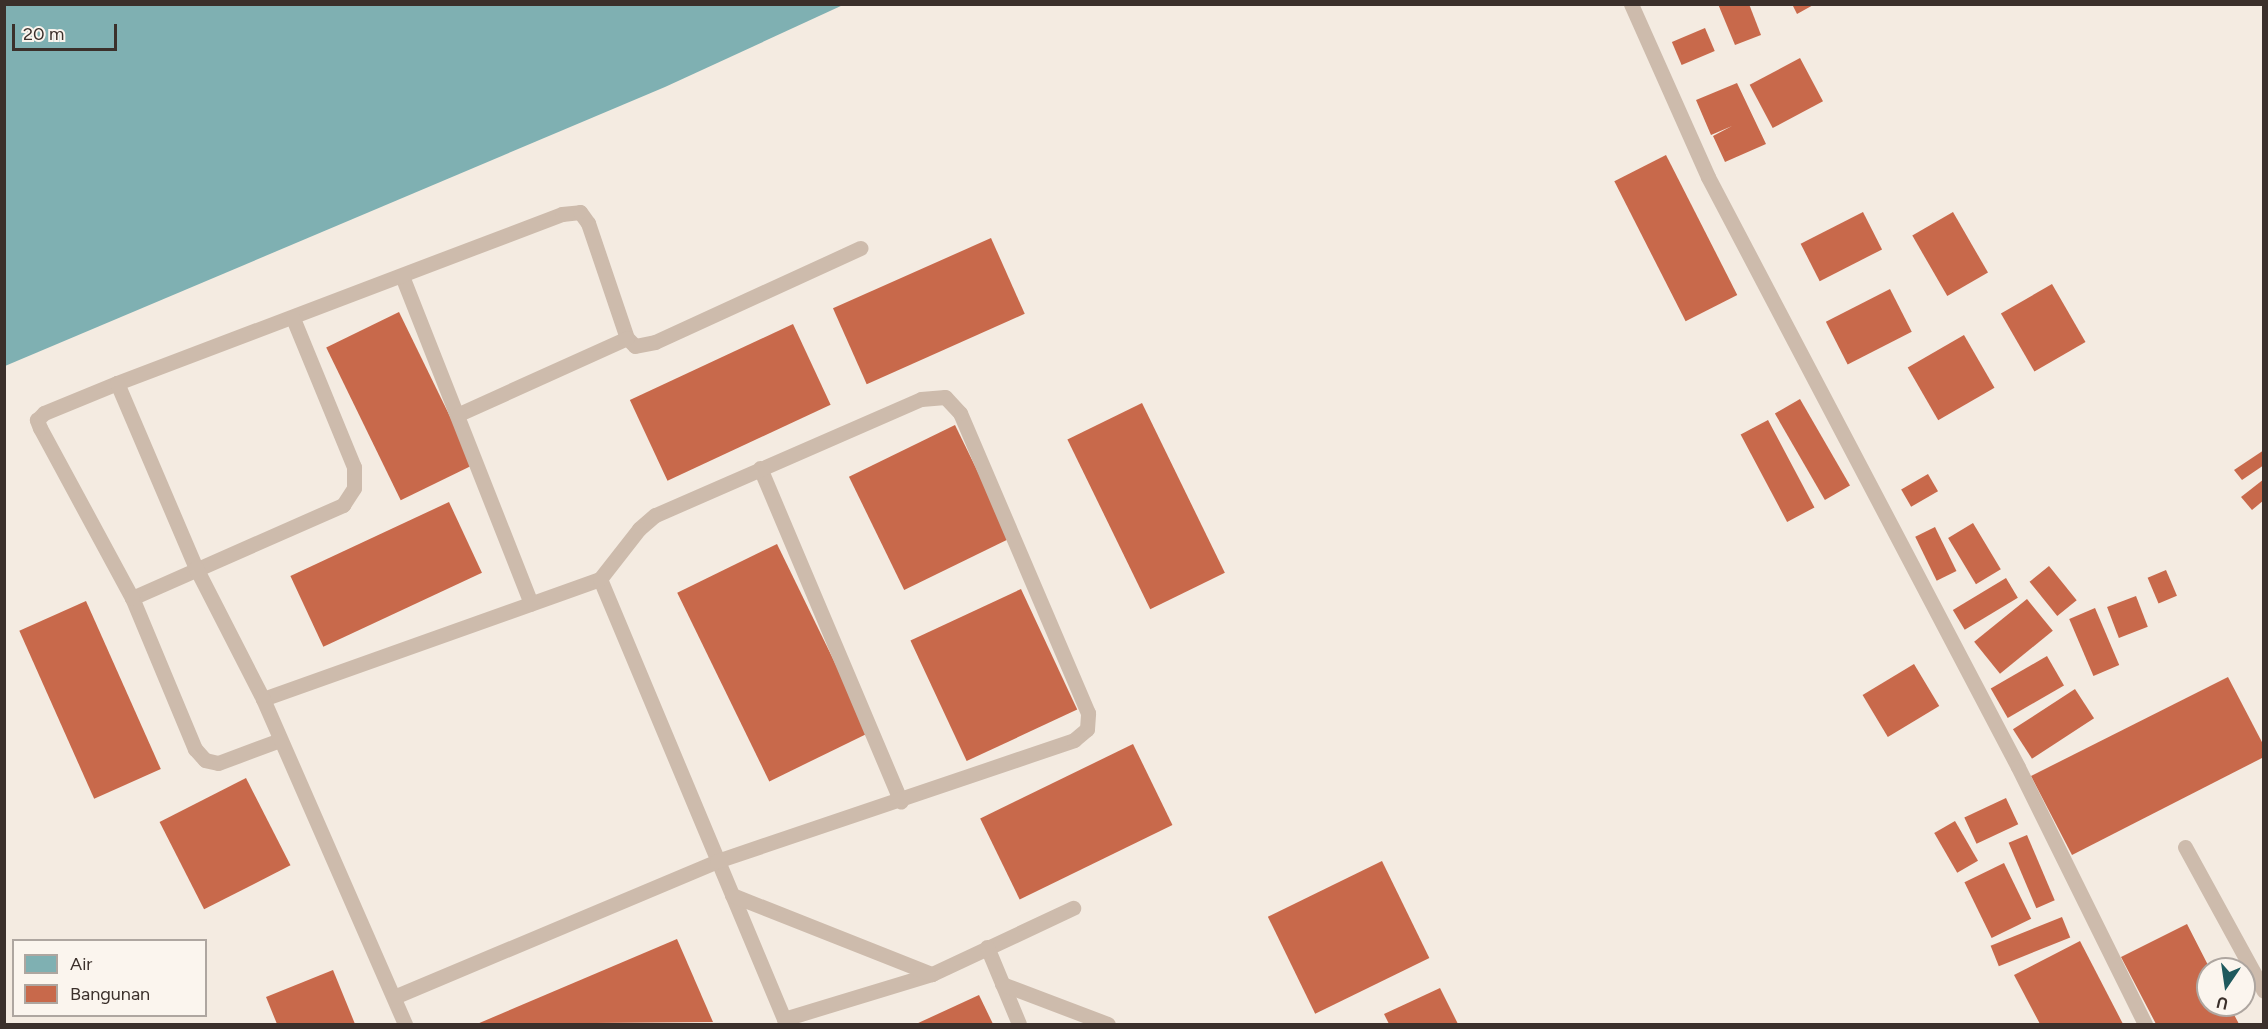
<!DOCTYPE html>
<style>
body{margin:0}
#map{position:relative;width:2268px;height:1029px;overflow:hidden;background:#f4ebe1;font-family:Figtree,sans-serif}
div>[style]{position:absolute}
[style*='--x']{left:calc(var(--x)*1px);top:calc(var(--y)*1px);width:calc(var(--w)*1px);rotate:calc(var(--a)*1deg)}
.water>*{inset:0;background:#7fb0b2}
.building>*{inset:0;background:#c8694b;transform-origin:0 0}
.lane>*{height:15px;margin:-7.5px;padding:0 7.5px;transform-origin:7.5px;border-radius:7.5px;background:#cdbbac}
span{translate:-50% -50%;white-space:nowrap;text-align:center;line-height:1.15;-webkit-text-stroke:5px #fbf5ee;paint-order:stroke}
.frame{position:absolute;inset:0;border:6px solid #3b302b;pointer-events:none}
.legend{position:absolute;left:12px;top:939px;width:195px;height:78px;box-sizing:border-box;background:#fbf5ee;border:2px solid #aea6a0;margin:0;padding:8px 10px;list-style:none;font-size:18px;color:#3b302b}
.legend li{display:flex;align-items:center;gap:12px;height:30px}
.legend b{width:30px;border:2px solid #aea6a0}
.north{position:absolute;left:2196px;top:957px;width:60px;height:60px;box-sizing:border-box;background:#fbf5ee;border:2px solid #aea6a0;border-radius:50%;rotate:193deg;font-size:16px;font-weight:700;line-height:24px;text-align:center;color:#3b302b}
.north::after{content:'';display:block;margin:auto;width:21px;height:27px;background:#1f5a5e;clip-path:polygon(50% 0,100% 100%,50% 72%,0 100%)}
.scale{position:absolute;left:12px;top:24px;width:105px;height:27px;box-sizing:border-box;border:3px solid #3b302b;border-top:0;padding-left:8px;font-size:18px;line-height:21px;white-space:nowrap;color:#3b302b;-webkit-text-stroke:4px #fbf5ee;paint-order:stroke}
</style>
<div id="map">
<div class="water">
<div style="clip-path:polygon(5px 4px,843px 4px,843px 5px,665px 87px,5px 366px)"></div>
</div>
<div class="building">
<div style="clip-path:polygon(1718px 4px,1749px 4px,1761px 35px,1735px 45px)"></div>
<div style="clip-path:polygon(1792px 4px,1815px 4px,1797px 14px)"></div>
<div style="left:1705px;top:28px;width:25px;height:36px;rotate:67deg"></div>
<div style="left:1800px;top:58px;width:49px;height:57px;rotate:62deg"></div>
<div style="clip-path:polygon(1737px 83px,1766px 144px,1725px 162px,1713px 136px,1732px 126px,1711px 135px,1696px 100px)"></div>
<div style="left:1666px;top:155px;width:157px;height:58px;rotate:63deg"></div>
<div style="left:1863px;top:212px;width:42px;height:70px;rotate:63deg"></div>
<div style="left:1953px;top:212px;width:70px;height:47px;rotate:60deg"></div>
<div style="left:991px;top:238px;width:83px;height:173px;rotate:66deg"></div>
<div style="left:2052px;top:284px;width:67px;height:59px;rotate:60deg"></div>
<div style="left:1890px;top:289px;width:48px;height:72px;rotate:63deg"></div>
<div style="left:399px;top:312px;width:170px;height:81px;rotate:64deg"></div>
<div style="left:793px;top:324px;width:89px;height:180px;rotate:65deg"></div>
<div style="left:1964px;top:335px;width:61px;height:65px;rotate:60deg"></div>
<div style="left:1800px;top:399px;width:100px;height:29px;rotate:60deg"></div>
<div style="left:1142px;top:403px;width:189px;height:83px;rotate:64deg"></div>
<div style="left:1768px;top:420px;width:99px;height:31px;rotate:62deg"></div>
<div style="left:955px;top:425px;width:126px;height:118px;rotate:64deg"></div>
<div style="clip-path:polygon(2264px 450px,2264px 465px,2242px 480px,2234px 470px)"></div>
<div style="left:1928px;top:474px;width:20px;height:31px;rotate:60deg"></div>
<div style="clip-path:polygon(2264px 479px,2264px 500px,2252px 510px,2241px 497px)"></div>
<div style="left:449px;top:502px;width:78px;height:175px;rotate:65deg"></div>
<div style="left:1973px;top:523px;width:54px;height:29px;rotate:59deg"></div>
<div style="left:1935px;top:527px;width:49px;height:22px;rotate:64deg"></div>
<div style="left:777px;top:544px;width:210px;height:111px;rotate:64deg"></div>
<div style="left:2049px;top:566px;width:44px;height:25px;rotate:51deg"></div>
<div style="left:2166px;top:570px;width:28px;height:20px;rotate:67deg"></div>
<div style="left:2006px;top:578px;width:23px;height:62px;rotate:59deg"></div>
<div style="left:1021px;top:589px;width:133px;height:122px;rotate:65deg"></div>
<div style="left:2136px;top:596px;width:33px;height:31px;rotate:69deg"></div>
<div style="left:2027px;top:599px;width:41px;height:68px;rotate:51deg"></div>
<div style="left:86px;top:601px;width:184px;height:73px;rotate:66deg"></div>
<div style="left:2095px;top:608px;width:62px;height:28px;rotate:67deg"></div>
<div style="left:2047px;top:656px;width:34px;height:65px;rotate:60deg"></div>
<div style="left:1914px;top:664px;width:49px;height:60px;rotate:59deg"></div>
<div style="clip-path:polygon(2228px 677px,2264px 746px,2264px 757px,2072px 855px,2031px 776px)"></div>
<div style="left:2075px;top:689px;width:35px;height:74px;rotate:57deg"></div>
<div style="left:1133px;top:744px;width:90px;height:170px;rotate:64deg"></div>
<div style="left:246px;top:778px;width:98px;height:97px;rotate:63deg"></div>
<div style="left:2006px;top:798px;width:29px;height:46px;rotate:65deg"></div>
<div style="left:1955px;top:821px;width:46px;height:24px;rotate:60deg"></div>
<div style="left:2027px;top:835px;width:71px;height:20px;rotate:67deg"></div>
<div style="left:1382px;top:861px;width:108px;height:127px;rotate:64deg"></div>
<div style="left:2004px;top:863px;width:62px;height:44px;rotate:64deg"></div>
<div style="left:2062px;top:917px;width:22px;height:77px;rotate:68deg"></div>
<div style="clip-path:polygon(2187px 924px,2210px 969px,2208px 1005px,2229px 1005px,2239px 1024px,2156px 1024px,2121px 957px)"></div>
<div style="clip-path:polygon(677px 939px,713px 1022px,477px 1024px)"></div>
<div style="clip-path:polygon(2080px 941px,2123px 1024px,2040px 1024px,2014px 975px)"></div>
<div style="clip-path:polygon(333px 970px,355px 1024px,277px 1024px,266px 997px)"></div>
<div style="clip-path:polygon(1440px 988px,1458px 1024px,1389px 1024px,1384px 1014px)"></div>
<div style="clip-path:polygon(979px 995px,993px 1024px,916px 1024px)"></div>
</div>
<div class="lane">
<div style="--x:1631;--y:4;--w:189;--a:66"></div>
<div style="--x:1708;--y:177;--w:666;--a:62.28"></div>
<div style="--x:2018;--y:767;--w:287;--a:63.7"></div>
<div style="--x:402;--y:276;--w:352;--a:68.5"></div>
<div style="--x:117;--y:383;--w:476;--a:-20.8"></div>
<div style="--x:562;--y:214;--w:18;--a:-6"></div>
<div style="--x:580;--y:212;--w:14;--a:54"></div>
<div style="--x:588;--y:223;--w:121;--a:71.3"></div>
<div style="--x:627;--y:338;--w:11;--a:45"></div>
<div style="--x:635;--y:346;--w:20;--a:-11"></div>
<div style="--x:655;--y:342;--w:226;--a:-24.6"></div>
<div style="--x:459;--y:414;--w:184;--a:-24.3"></div>
<div style="--x:760;--y:468;--w:362;--a:67.1"></div>
<div style="--x:132;--y:598;--w:231;--a:-23.8"></div>
<div style="--x:343;--y:505;--w:20;--a:-57"></div>
<div style="--x:354;--y:488;--w:21;--a:-90"></div>
<div style="--x:354;--y:467;--w:161;--a:-112.3"></div>
<div style="--x:263;--y:699;--w:358;--a:-19.6"></div>
<div style="--x:600;--y:579;--w:477;--a:67.3"></div>
<div style="--x:784;--y:1019;--w:155;--a:-16.9"></div>
<div style="--x:932;--y:974;--w:156;--a:-25.1"></div>
<div style="--x:280;--y:740;--w:66;--a:159.6"></div>
<div style="--x:218;--y:763;--w:13;--a:-167"></div>
<div style="--x:205;--y:760;--w:15;--a:-132"></div>
<div style="--x:195;--y:749;--w:164;--a:-112.6"></div>
<div style="--x:132;--y:598;--w:193;--a:-118.4"></div>
<div style="--x:40;--y:428;--w:9;--a:-111"></div>
<div style="--x:37;--y:420;--w:10;--a:-45"></div>
<div style="--x:44;--y:413;--w:79;--a:-22.3"></div>
<div style="--x:117;--y:383;--w:201;--a:66.9"></div>
<div style="--x:196;--y:568;--w:147;--a:62.9"></div>
<div style="--x:263;--y:699;--w:355;--a:66.4"></div>
<div style="--x:2185;--y:847;--w:164;--a:61.3"></div>
<div style="--x:732;--y:895;--w:215;--a:21.6"></div>
<div style="--x:987;--y:947;--w:83;--a:67.4"></div>
<div style="--x:1002;--y:984;--w:113;--a:20.7"></div>
<div style="--x:394;--y:997;--w:350;--a:-22.8"></div>
<div style="--x:717;--y:861;--w:377;--a:-18.7"></div>
<div style="--x:1074;--y:740;--w:17;--a:-40"></div>
<div style="--x:1087;--y:729;--w:16;--a:-86"></div>
<div style="--x:1088;--y:713;--w:326;--a:-113.1"></div>
<div style="--x:960;--y:413;--w:22;--a:-133"></div>
<div style="--x:945;--y:397;--w:24;--a:175"></div>
<div style="--x:921;--y:399;--w:290;--a:156.4"></div>
<div style="--x:655;--y:515;--w:21;--a:139"></div>
<div style="--x:639;--y:529;--w:63;--a:128"></div>
</div>
<div class="frame"></div>
<ul class="legend">
<li><b style="height:16px;background:#7fb0b2"></b>Air</li>
<li><b style="height:16px;background:#c8694b"></b>Bangunan</li>
</ul>
<div class="north">U</div>
<div class="scale">20 m</div>
</div>
